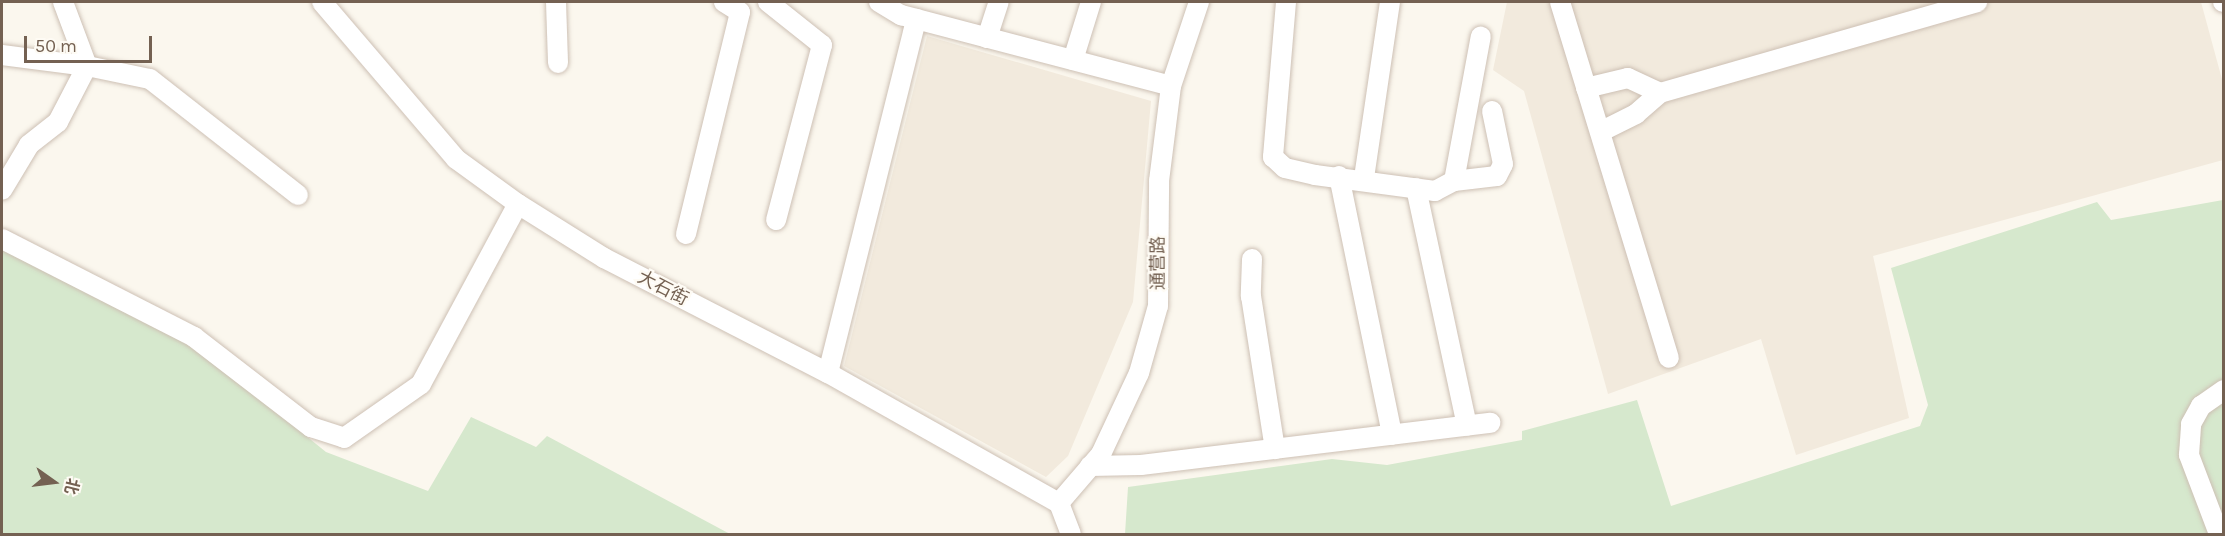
<!DOCTYPE html>
<meta charset="utf-8">
<style>
body{margin:0}
#map{position:relative;width:2225px;height:536px;overflow:hidden;background:#fbf7ee;font-family:Karla,"Noto Sans SC",sans-serif}
div>[style]{position:absolute}
[style*='--x']{left:calc(var(--x)*1px);top:calc(var(--y)*1px);width:calc(var(--w)*1px);rotate:calc(var(--a)*1deg)}
.residential>*{inset:0;background:#f2eadd}
.green>*{inset:0;background:#d6e8cd}
.roads{filter:drop-shadow(0 0 2px #cdc0b4) drop-shadow(0 0 2px #cdc0b4)}
.minor>*{height:20px;margin:-10px;padding:0 10px;transform-origin:10px;border-radius:10px;background:#fff}
span{translate:-50% -50%;white-space:nowrap;text-align:center;line-height:1.15;-webkit-text-stroke:4.5px #fefbf4;paint-order:stroke}
.street-label{font-size:18px;color:#746152}
.frame{position:absolute;inset:0;border:3px solid #746152;pointer-events:none}
.north{position:absolute;left:24px;top:452px;width:60px;height:60px;-webkit-text-stroke:4px #fefbf4;paint-order:stroke;rotate:104deg;font-size:16px;font-weight:700;line-height:24px;text-align:center;color:#746152}
.north::after{content:'';display:block;margin:auto;width:21px;height:27px;background:#746152;clip-path:polygon(50% 0,100% 100%,50% 72%,0 100%)}
.scale{position:absolute;left:24px;top:36px;width:128px;height:27px;box-sizing:border-box;border:3px solid #746152;border-top:0;padding-left:8px;font-size:18px;line-height:21px;white-space:nowrap;color:#746152;-webkit-text-stroke:4px #fefbf4;paint-order:stroke}
</style>
<div id="map">
<div class="residential">
<div style="clip-path:polygon(1507px 2px,2201px 2px,2223px 83px,2223px 160px,1873px 256px,1909px 418px,1796px 455px,1761px 339px,1608px 394px,1524px 91px,1493px 70px)"></div>
<div style="clip-path:polygon(927px 36px,1151px 101px,1133px 302px,1068px 456px,1046px 477px,844px 366px)"></div>
</div>
<div class="green">
<div style="clip-path:polygon(2223px 200px,2223px 534px,1125px 534px,1128px 487px,1332px 459px,1387px 465px,1522px 440px,1522px 431px,1637px 400px,1671px 506px,1920px 426px,1928px 405px,1891px 268px,2097px 202px,2111px 220px)"></div>
<div style="clip-path:polygon(2px 247px,200px 350px,326px 452px,428px 491px,471px 417px,536px 447px,547px 436px,730px 534px,2px 534px)"></div>
</div>
<div class="roads">
<div class="minor">
<div style="--x:63;--y:2;--w:68;--a:69.4"></div>
<div style="--x:87;--y:66;--w:64;--a:11.7"></div>
<div style="--x:150;--y:79;--w:188;--a:38.1"></div>
<div style="--x:322;--y:2;--w:206;--a:49.5"></div>
<div style="--x:456;--y:159;--w:77;--a:36"></div>
<div style="--x:518;--y:204;--w:102;--a:32.1"></div>
<div style="--x:604;--y:258;--w:252;--a:27.2"></div>
<div style="--x:828;--y:373;--w:265;--a:29.4"></div>
<div style="--x:556;--y:2;--w:61;--a:88.1"></div>
<div style="--x:768;--y:2;--w:69;--a:38.5"></div>
<div style="--x:822;--y:45;--w:181;--a:104.7"></div>
<div style="--x:879;--y:2;--w:26;--a:31"></div>
<div style="--x:901;--y:15;--w:279;--a:14.7"></div>
<div style="--x:1286;--y:2;--w:156;--a:94.8"></div>
<div style="--x:1273;--y:157;--w:16;--a:43"></div>
<div style="--x:1285;--y:168;--w:31;--a:13"></div>
<div style="--x:1315;--y:175;--w:121;--a:7.6"></div>
<div style="--x:1435;--y:191;--w:21;--a:-28"></div>
<div style="--x:1454;--y:181;--w:147;--a:-79.5"></div>
<div style="--x:1560;--y:2;--w:372;--a:73"></div>
<div style="--x:2223;--y:2;--w:1;--a:0"></div>
<div style="--x:987;--y:38;--w:38;--a:-72"></div>
<div style="--x:2;--y:55;--w:86;--a:7.4"></div>
<div style="--x:87;--y:66;--w:63;--a:117.4"></div>
<div style="--x:58;--y:122;--w:37;--a:142"></div>
<div style="--x:29;--y:145;--w:52;--a:121"></div>
<div style="--x:1073;--y:60;--w:61;--a:-72.8"></div>
<div style="--x:1586;--y:88;--w:43;--a:-13.4"></div>
<div style="--x:1628;--y:78;--w:35;--a:25"></div>
<div style="--x:1660;--y:93;--w:32;--a:139"></div>
<div style="--x:1636;--y:114;--w:40;--a:153.4"></div>
<div style="--x:1660;--y:93;--w:330;--a:-16"></div>
<div style="--x:1339;--y:176;--w:264;--a:78.4"></div>
<div style="--x:1364;--y:178;--w:178;--a:-81.6"></div>
<div style="--x:1454;--y:181;--w:43;--a:-6.6"></div>
<div style="--x:1497;--y:176;--w:13;--a:-63"></div>
<div style="--x:1503;--y:164;--w:54;--a:-101.7"></div>
<div style="--x:1416;--y:188;--w:243;--a:77.9"></div>
<div style="--x:686;--y:234;--w:228;--a:-76.3"></div>
<div style="--x:740;--y:12;--w:19;--a:-148"></div>
<div style="--x:2;--y:239;--w:216;--a:27"></div>
<div style="--x:194;--y:337;--w:148;--a:37.6"></div>
<div style="--x:311;--y:427;--w:35;--a:18"></div>
<div style="--x:344;--y:438;--w:94;--a:-35"></div>
<div style="--x:421;--y:384;--w:204;--a:-61.7"></div>
<div style="--x:1252;--y:259;--w:37;--a:92"></div>
<div style="--x:1251;--y:296;--w:155;--a:81.1"></div>
<div style="--x:828;--y:373;--w:365;--a:-76"></div>
<div style="--x:1090;--y:466;--w:51;--a:-1.1"></div>
<div style="--x:1141;--y:465;--w:352;--a:-6.9"></div>
<div style="--x:1059;--y:503;--w:65;--a:-49.4"></div>
<div style="--x:1101;--y:454;--w:89;--a:-64.9"></div>
<div style="--x:1139;--y:373;--w:70;--a:-74.2"></div>
<div style="--x:1158;--y:306;--w:125;--a:-89.5"></div>
<div style="--x:1159;--y:181;--w:96;--a:-82.8"></div>
<div style="--x:1171;--y:86;--w:89;--a:-71.6"></div>
<div style="--x:1059;--y:503;--w:33;--a:69"></div>
<div style="--x:2219;--y:534;--w:85;--a:-110.8"></div>
<div style="--x:2189;--y:455;--w:31;--a:-86"></div>
<div style="--x:2191;--y:424;--w:21;--a:-61"></div>
<div style="--x:2201;--y:406;--w:28;--a:-35"></div>
</div>
</div>
<div class="street-label">
<span style="left:1158px;top:263px;rotate:-90deg">通营路</span>
<span style="left:663px;top:288px;rotate:27deg">大石街</span>
</div>
<div class="frame"></div>
<div class="north">北</div>
<div class="scale">50 m</div>
</div>
